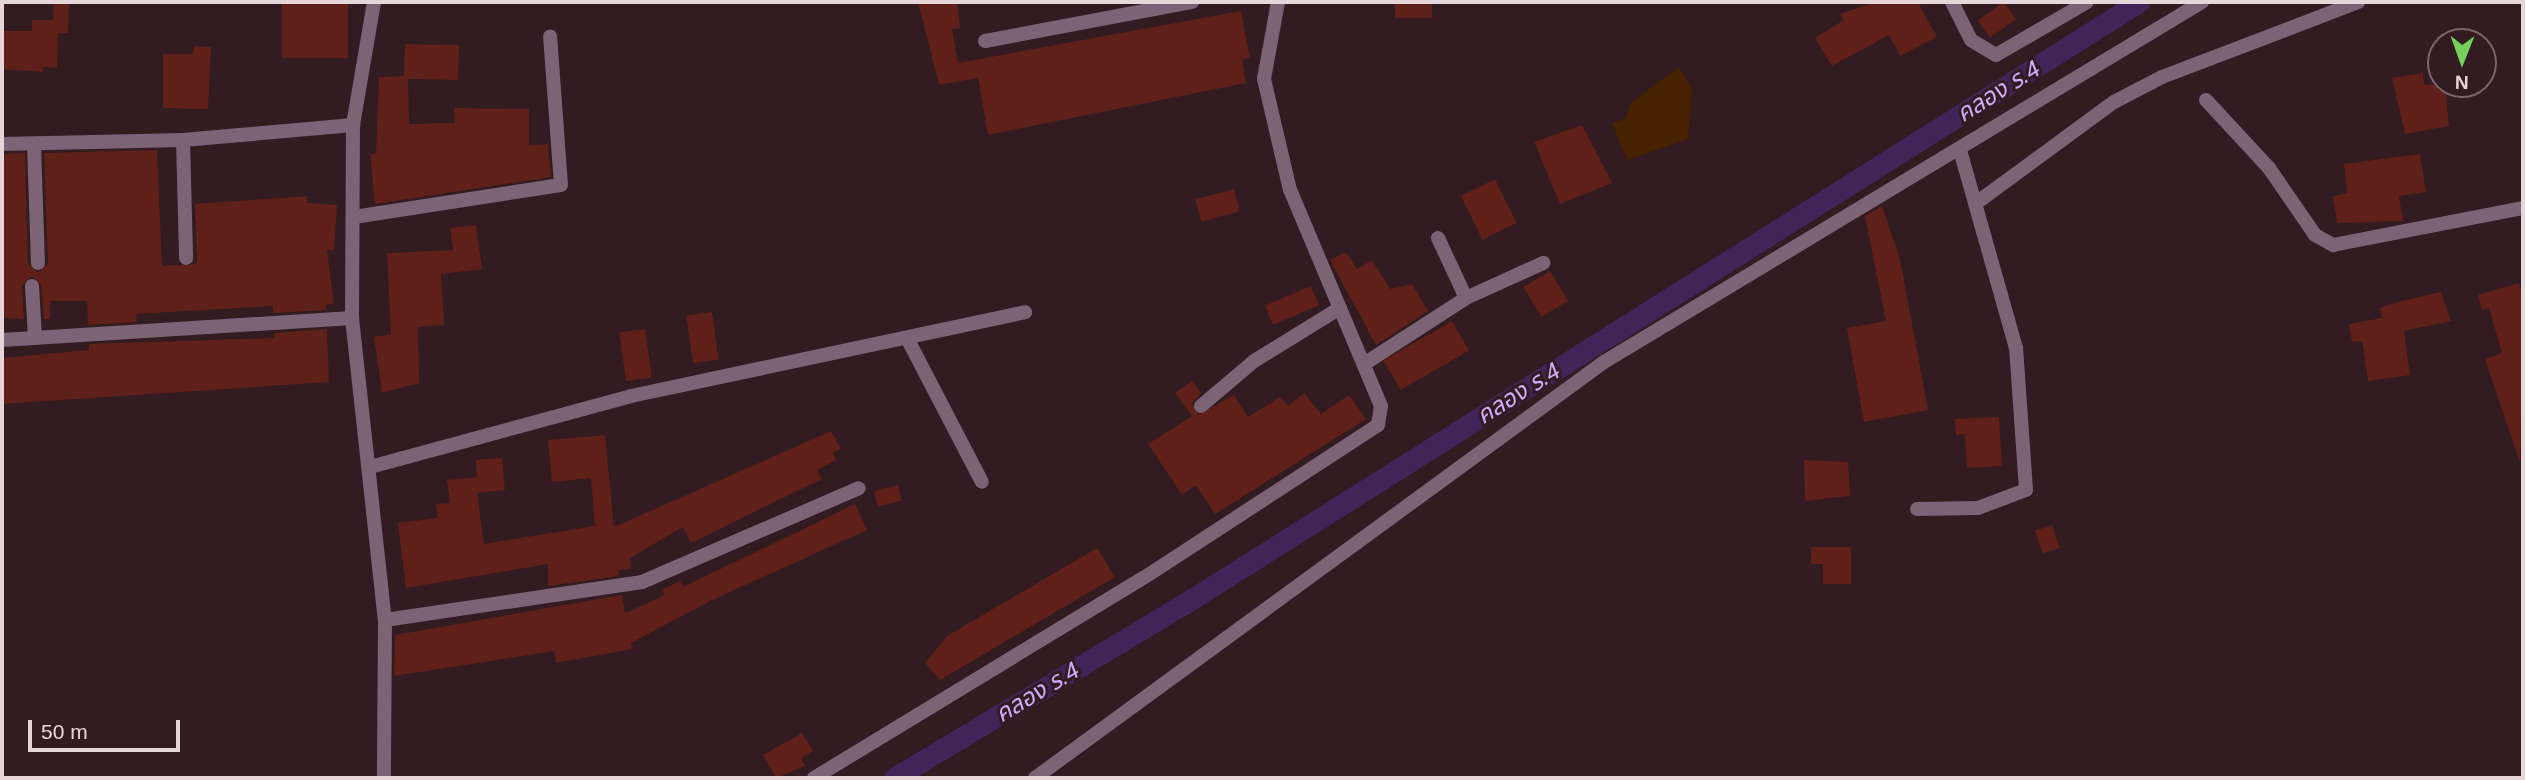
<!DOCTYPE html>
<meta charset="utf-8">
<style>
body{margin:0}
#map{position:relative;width:2525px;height:780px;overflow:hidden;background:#321b21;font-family:Helvetica,"Noto Sans Thai",sans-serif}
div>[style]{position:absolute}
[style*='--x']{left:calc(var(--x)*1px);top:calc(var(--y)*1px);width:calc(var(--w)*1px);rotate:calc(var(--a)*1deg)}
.green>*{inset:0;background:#472100}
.canal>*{height:21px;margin:-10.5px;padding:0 10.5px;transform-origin:10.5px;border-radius:10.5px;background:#412558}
.building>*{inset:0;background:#5e2018;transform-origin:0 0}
.minor>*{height:14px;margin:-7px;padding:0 7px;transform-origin:7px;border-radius:7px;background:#7c6376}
.tertiary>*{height:14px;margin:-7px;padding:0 7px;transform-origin:7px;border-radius:7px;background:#7c6376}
span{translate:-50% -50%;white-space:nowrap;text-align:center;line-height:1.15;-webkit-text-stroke:6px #321b21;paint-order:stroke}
.water-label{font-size:24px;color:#d5aafc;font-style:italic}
.frame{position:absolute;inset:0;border:4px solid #e6d6d9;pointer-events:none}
.north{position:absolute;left:2427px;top:28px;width:70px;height:70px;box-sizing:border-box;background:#321b21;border:2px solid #7a666b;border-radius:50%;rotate:181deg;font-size:19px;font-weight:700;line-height:28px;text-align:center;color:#e6d6d9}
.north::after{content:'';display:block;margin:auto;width:24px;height:32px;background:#74d25b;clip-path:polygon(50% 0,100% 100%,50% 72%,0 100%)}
.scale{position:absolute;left:28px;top:720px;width:152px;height:32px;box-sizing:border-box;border:4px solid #e6d6d9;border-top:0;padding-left:9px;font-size:21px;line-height:24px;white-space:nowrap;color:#e6d6d9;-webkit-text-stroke:5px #321b21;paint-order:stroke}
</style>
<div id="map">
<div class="green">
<div style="clip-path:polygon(1679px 67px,1692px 89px,1688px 139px,1627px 160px,1612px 123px,1625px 119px,1632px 102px)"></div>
</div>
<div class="canal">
<div style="--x:894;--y:778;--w:338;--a:-31"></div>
<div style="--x:1184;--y:604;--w:1129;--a:-32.23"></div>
</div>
<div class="building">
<div style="clip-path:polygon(54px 2px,69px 2px,68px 33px,58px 33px,57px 68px,43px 67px,43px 72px,2px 69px,2px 31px,32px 31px,32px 20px,53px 20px)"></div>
<div style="left:282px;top:2px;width:66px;height:56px"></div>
<div style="clip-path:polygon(918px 2px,957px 2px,960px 28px,952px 29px,958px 63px,1241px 11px,1250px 58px,1242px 59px,1246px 83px,988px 135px,978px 78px,939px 85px)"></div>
<div style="left:1395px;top:2px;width:37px;height:16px"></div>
<div style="clip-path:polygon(1875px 2px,1918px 2px,1937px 37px,1900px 56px,1889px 35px,1832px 66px,1815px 38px,1844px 20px,1840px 14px)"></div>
<div style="left:2004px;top:2px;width:21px;height:32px;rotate:55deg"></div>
<div style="clip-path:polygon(405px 44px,459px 45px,458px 80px,408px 79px,409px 124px,455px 123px,454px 108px,529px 109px,529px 145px,548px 144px,551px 177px,375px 204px,370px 154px,376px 154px,379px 77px,404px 76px)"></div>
<div style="clip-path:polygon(194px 46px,211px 47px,208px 109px,163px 108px,163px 54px,193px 54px)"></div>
<div style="clip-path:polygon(2423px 73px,2424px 85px,2445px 84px,2449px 126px,2405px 134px,2392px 78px)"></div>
<div style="clip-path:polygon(1582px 125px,1612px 183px,1560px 204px,1534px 142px)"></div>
<div style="clip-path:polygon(157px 150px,162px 266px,197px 264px,195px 204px,307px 196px,307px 203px,337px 205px,334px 250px,327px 250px,334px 304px,326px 305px,326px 310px,273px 313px,273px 306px,136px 314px,137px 322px,88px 325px,87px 301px,50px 301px,50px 319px,44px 319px,41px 285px,32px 276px,22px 286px,24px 319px,2px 318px,2px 154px,25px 153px,28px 263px,38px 273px,48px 263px,44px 153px)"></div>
<div style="clip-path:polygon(2420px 154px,2426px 192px,2399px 196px,2403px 221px,2337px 223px,2333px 196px,2347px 193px,2344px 164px)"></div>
<div style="left:1495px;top:179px;width:49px;height:38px;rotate:64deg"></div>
<div style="left:1234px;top:189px;width:23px;height:40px;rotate:75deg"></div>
<div style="clip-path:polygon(1882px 206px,1900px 259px,1928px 410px,1864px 422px,1847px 328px,1886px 321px,1865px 216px)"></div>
<div style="clip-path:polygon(476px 225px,482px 269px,441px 274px,444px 325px,418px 327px,419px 383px,382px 393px,374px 337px,391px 334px,387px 253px,453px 250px,450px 228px)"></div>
<div style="clip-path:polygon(1346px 252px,1357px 269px,1372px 260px,1390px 289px,1412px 284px,1428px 311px,1376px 345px,1330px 260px)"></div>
<div style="left:1550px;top:271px;width:35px;height:31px;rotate:59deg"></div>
<div style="clip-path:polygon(2519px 283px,2523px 299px,2520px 463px,2485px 359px,2502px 353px,2489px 308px,2482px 310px,2478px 295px)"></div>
<div style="left:1311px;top:286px;width:21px;height:50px;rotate:67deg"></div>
<div style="clip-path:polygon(2441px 292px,2451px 321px,2404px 331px,2410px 375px,2368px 381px,2362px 341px,2352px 342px,2349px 324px,2382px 318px,2380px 308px,2397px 302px)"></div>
<div style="left:712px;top:312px;width:48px;height:26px;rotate:82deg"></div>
<div style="left:1452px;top:321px;width:34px;height:79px;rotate:60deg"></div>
<div style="clip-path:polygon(327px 329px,329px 382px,2px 404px,2px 358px,89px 350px,89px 344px,275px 338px,274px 333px)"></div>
<div style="left:645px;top:329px;width:49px;height:26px;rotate:82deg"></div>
<div style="clip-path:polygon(1192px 381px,1201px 393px,1192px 403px,1198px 415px,1234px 395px,1248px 417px,1280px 397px,1288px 406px,1304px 393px,1321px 414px,1349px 395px,1366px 419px,1215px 514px,1196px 485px,1182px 495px,1148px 444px,1192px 416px,1175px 393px)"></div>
<div style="clip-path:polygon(1999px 417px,2002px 466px,1967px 468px,1965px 434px,1956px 435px,1955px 419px)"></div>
<div style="clip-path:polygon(831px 431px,841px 449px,833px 453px,836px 460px,817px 470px,822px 479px,691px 543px,683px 527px,630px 558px,631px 569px,618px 570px,619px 576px,548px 586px,548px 564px,406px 588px,398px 523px,438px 518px,436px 504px,450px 503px,447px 480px,477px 477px,476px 460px,502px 458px,505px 490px,477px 493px,484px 544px,595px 526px,591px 478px,552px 482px,548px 440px,605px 435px,614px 527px)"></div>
<div style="clip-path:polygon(1804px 460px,1848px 462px,1850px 496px,1805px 501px)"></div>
<div style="left:898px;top:485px;width:16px;height:25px;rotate:76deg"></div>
<div style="clip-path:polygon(855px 504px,867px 530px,710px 601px,631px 643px,632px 649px,556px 663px,554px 651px,394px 676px,395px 635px,622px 595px,625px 613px,665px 595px,662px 590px,680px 581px,683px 587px)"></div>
<div style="left:2052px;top:525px;width:24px;height:18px;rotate:71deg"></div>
<div style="clip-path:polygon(1811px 547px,1851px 547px,1851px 584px,1823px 584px,1823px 564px,1811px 564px)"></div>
<div style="clip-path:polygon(1097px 548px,1115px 577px,940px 680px,925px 663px,947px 636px)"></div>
<div style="clip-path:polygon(802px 733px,813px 751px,801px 758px,805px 766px,776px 778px,763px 755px)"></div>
</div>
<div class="minor">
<div style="--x:1952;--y:2;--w:42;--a:63.4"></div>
<div style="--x:1971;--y:40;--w:29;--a:31"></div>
<div style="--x:1996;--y:55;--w:105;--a:-30.2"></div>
<div style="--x:985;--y:41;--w:211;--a:-10.7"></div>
<div style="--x:2206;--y:100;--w:93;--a:47.2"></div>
<div style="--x:2269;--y:168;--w:81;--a:55.5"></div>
<div style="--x:2315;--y:235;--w:21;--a:29"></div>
<div style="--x:2333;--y:245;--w:194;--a:-11"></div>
<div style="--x:183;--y:140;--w:118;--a:88.5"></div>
<div style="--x:2;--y:144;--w:181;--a:-1.3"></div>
<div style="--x:183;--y:140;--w:171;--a:-5"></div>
<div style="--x:34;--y:144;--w:119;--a:88.1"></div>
<div style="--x:1979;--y:201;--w:167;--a:-36.3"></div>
<div style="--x:2114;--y:102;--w:54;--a:-27.5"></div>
<div style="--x:2162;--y:77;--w:210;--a:-20.9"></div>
<div style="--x:354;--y:217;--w:209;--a:-8.8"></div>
<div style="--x:561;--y:185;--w:149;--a:-94.2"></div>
<div style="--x:1438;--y:238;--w:66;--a:65"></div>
<div style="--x:32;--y:286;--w:52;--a:86.7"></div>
<div style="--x:907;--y:338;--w:162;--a:62.5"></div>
<div style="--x:2;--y:340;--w:351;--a:-3.6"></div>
<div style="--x:1364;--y:364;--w:121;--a:-32.9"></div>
<div style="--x:1466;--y:298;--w:85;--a:-24.4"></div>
<div style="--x:1201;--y:406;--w:70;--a:-40.3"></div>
<div style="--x:1254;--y:361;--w:101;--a:-31.6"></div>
<div style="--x:370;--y:467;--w:270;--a:-15.2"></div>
<div style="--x:631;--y:396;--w:403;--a:-12"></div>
<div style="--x:1917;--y:509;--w:61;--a:-0.9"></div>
<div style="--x:1978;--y:508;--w:51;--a:-20.6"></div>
<div style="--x:2026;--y:490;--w:142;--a:-94"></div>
<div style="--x:2016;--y:348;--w:206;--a:-105.8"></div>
<div style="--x:385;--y:620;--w:260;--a:-8.4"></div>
<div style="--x:642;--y:582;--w:236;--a:-23.4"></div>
<div style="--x:814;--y:778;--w:387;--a:-31.3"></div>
<div style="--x:1145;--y:577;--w:278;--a:-33.1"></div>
<div style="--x:1378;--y:425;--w:19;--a:-81"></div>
<div style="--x:1381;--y:406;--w:234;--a:-112.8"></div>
<div style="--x:1290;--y:190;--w:114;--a:-103.2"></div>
<div style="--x:1264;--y:79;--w:78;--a:-79.7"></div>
<div style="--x:1035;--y:778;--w:705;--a:-36.17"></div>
<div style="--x:1604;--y:362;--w:698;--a:-31.05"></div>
</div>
<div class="tertiary">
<div style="--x:374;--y:2;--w:125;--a:99.7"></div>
<div style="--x:353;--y:125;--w:193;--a:90.3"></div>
<div style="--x:352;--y:318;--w:304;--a:83.8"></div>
<div style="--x:385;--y:620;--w:158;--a:90.4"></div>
</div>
<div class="water-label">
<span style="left:1998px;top:91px;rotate:-32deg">คลอง ร.4</span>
<span style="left:1518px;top:393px;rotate:-32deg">คลอง ร.4</span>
<span style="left:1037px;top:692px;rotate:-31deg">คลอง ร.4</span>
</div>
<div class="frame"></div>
<div class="north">N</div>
<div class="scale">50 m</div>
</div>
